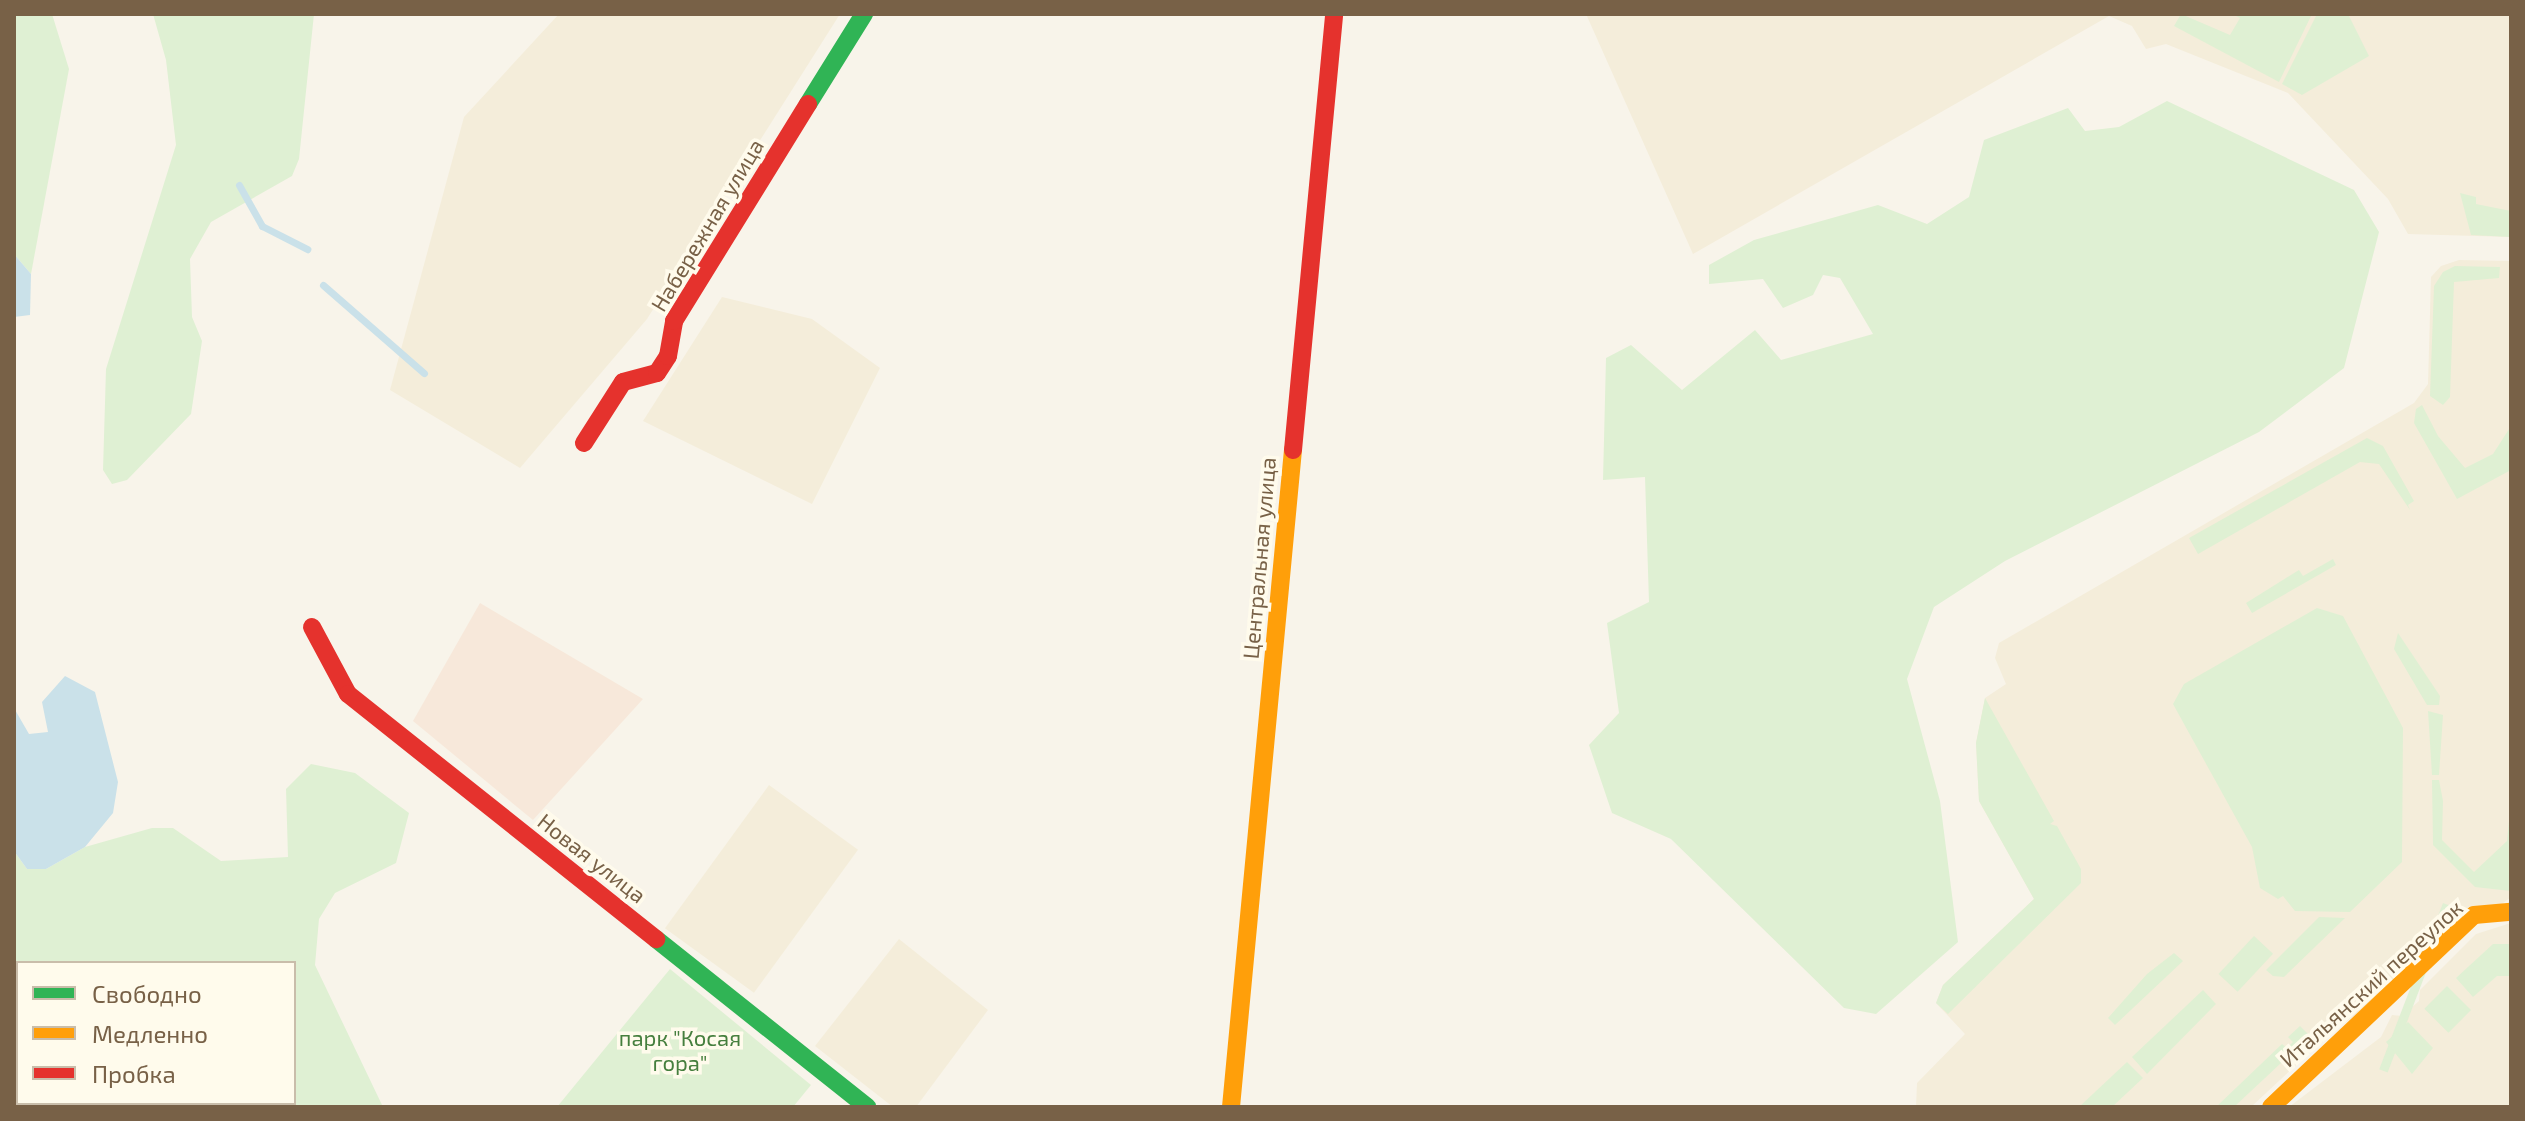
<!DOCTYPE html>
<meta charset="utf-8">
<style>
body{margin:0}
#map{position:relative;width:2525px;height:1121px;overflow:hidden;background:#f8f4ea;font-family:"Exo 2",sans-serif}
div>[style]{position:absolute}
[style*='--x']{left:calc(var(--x)*1px);top:calc(var(--y)*1px);width:calc(var(--w)*1px);rotate:calc(var(--a)*1deg)}
.residential>*{inset:0;background:#f4edda;transform-origin:0 0}
.commercial>*{inset:0;background:#f7e8da}
.green>*{inset:0;background:#dff0d3;transform-origin:0 0}
.water>*{inset:0;background:#cae1e9}
.stream>*{height:7px;margin:-3.5px;padding:0 3.5px;transform-origin:3.5px;border-radius:3.5px;background:#cae1e9}
.fast>*{height:18px;margin:-9px;padding:0 9px;transform-origin:9px;border-radius:9px;background:#30b455}
.slow>*{height:18px;margin:-9px;padding:0 9px;transform-origin:9px;border-radius:9px;background:#ff9f0a}
.jam>*{height:18px;margin:-9px;padding:0 9px;transform-origin:9px;border-radius:9px;background:#e5322d}
span{translate:-50% -50%;white-space:nowrap;text-align:center;line-height:1.15;-webkit-text-stroke:7px #fffbec;paint-order:stroke}
.street-label{font-size:22px;color:#786147}
.park-label{font-size:22px;color:#467f3e}
.frame{position:absolute;inset:0;border:16px solid #786147;pointer-events:none}
.legend{position:absolute;left:16px;top:961px;width:280px;height:144px;box-sizing:border-box;background:#fffbec;border:2px solid #c9bdaa;margin:0;padding:10px 14px;list-style:none;font-size:24px;color:#786147}
.legend li{display:flex;align-items:center;gap:16px;height:40px}
.legend b{width:40px;border:2px solid #c9bdaa}
</style>
<div id="map">
<div class="residential">
<div style="clip-path:polygon(559px 14px,840px 14px,647px 319px,520px 468px,390px 390px,464px 117px)"></div>
<div style="clip-path:polygon(1586px 14px,2511px 14px,2511px 237px,2408px 234px,2388px 199px,2288px 93px,2166px 44px,2146px 49px,2132px 26px,2109px 16px,1693px 254px)"></div>
<div style="clip-path:polygon(2459px 260px,2511px 261px,2511px 897px,2326px 1037px,2251px 1107px,1916px 1107px,1917px 1083px,1965px 1034px,1936px 1003px,1943px 985px,2034px 899px,1979px 801px,1976px 743px,1985px 698px,2006px 684px,1995px 658px,1999px 643px,2414px 403px,2428px 384px,2431px 277px,2441px 266px)"></div>
<div style="clip-path:polygon(722px 297px,812px 319px,880px 368px,812px 504px,643px 421px)"></div>
<div style="left:769px;top:785px;width:110px;height:177px;rotate:36deg"></div>
<div style="clip-path:polygon(2511px 923px,2511px 1107px,2289px 1107px,2381px 1037px,2392px 1015px,2402px 1016px,2419px 1001px,2420px 990px,2476px 934px)"></div>
<div style="clip-path:polygon(899px 939px,988px 1010px,916px 1107px,893px 1107px,815px 1046px)"></div>
</div>
<div class="commercial">
<div style="clip-path:polygon(480px 603px,643px 699px,533px 820px,413px 721px)"></div>
</div>
<div class="green">
<div style="clip-path:polygon(14px 14px,52px 14px,69px 69px,31px 274px,14px 254px)"></div>
<div style="clip-path:polygon(153px 14px,314px 14px,299px 159px,292px 176px,211px 222px,190px 259px,192px 317px,202px 341px,191px 414px,127px 480px,112px 484px,103px 470px,106px 369px,176px 145px,166px 60px)"></div>
<div style="clip-path:polygon(2181px 14px,2230px 35px,2240px 18px,2232px 14px,2312px 14px,2279px 82px,2174px 26px)"></div>
<div style="clip-path:polygon(2317px 14px,2348px 14px,2369px 56px,2302px 95px,2282px 84px)"></div>
<div style="clip-path:polygon(2167px 101px,2354px 190px,2379px 232px,2344px 368px,2259px 432px,2005px 561px,1934px 607px,1907px 679px,1940px 801px,1958px 942px,1876px 1014px,1844px 1008px,1671px 839px,1612px 813px,1589px 745px,1619px 713px,1607px 623px,1649px 602px,1645px 477px,1603px 480px,1606px 358px,1631px 345px,1682px 390px,1755px 330px,1781px 360px,1873px 334px,1840px 278px,1823px 275px,1813px 295px,1783px 308px,1763px 279px,1709px 284px,1709px 265px,1754px 240px,1878px 205px,1927px 224px,1969px 197px,1984px 140px,2068px 108px,2085px 131px,2119px 127px)"></div>
<div style="clip-path:polygon(2460px 193px,2476px 197px,2476px 204px,2511px 211px,2511px 237px,2471px 235px)"></div>
<div style="clip-path:polygon(2455px 266px,2500px 267px,2499px 278px,2454px 282px,2450px 397px,2443px 405px,2430px 396px,2434px 286px,2443px 272px)"></div>
<div style="clip-path:polygon(2422px 405px,2438px 436px,2465px 468px,2493px 454px,2511px 426px,2511px 470px,2457px 499px,2414px 423px,2416px 409px)"></div>
<div style="clip-path:polygon(2367px 438px,2383px 446px,2414px 501px,2408px 505px,2410px 510px,2379px 464px,2360px 462px,2198px 554px,2189px 538px)"></div>
<div style="clip-path:polygon(2333px 559px,2336px 565px,2252px 613px,2246px 603px,2299px 570px,2303px 576px)"></div>
<div style="clip-path:polygon(2317px 608px,2343px 616px,2403px 728px,2402px 862px,2350px 912px,2295px 911px,2283px 896px,2278px 899px,2260px 888px,2252px 847px,2173px 704px,2184px 684px)"></div>
<div style="clip-path:polygon(2398px 633px,2440px 696px,2439px 705px,2427px 705px,2394px 649px)"></div>
<div style="clip-path:polygon(1985px 698px,2054px 821px,2050px 824px,2057px 826px,2081px 869px,2081px 883px,1948px 1014px,1936px 1003px,1943px 985px,2034px 899px,1979px 801px,1976px 743px)"></div>
<div style="clip-path:polygon(2428px 711px,2443px 715px,2439px 775px,2432px 775px)"></div>
<div style="clip-path:polygon(evenodd,311px 764px,355px 773px,409px 813px,396px 863px,335px 893px,319px 919px,315px 965px,383px 1107px,14px 1107px,14px 851px,27px 869px,46px 869px,85px 847px,152px 828px,173px 828px,221px 861px,288px 857px,286px 789px,311px 764px,18px 963px,294px 963px,294px 1103px,18px 1103px,18px 963px)"></div>
<div style="clip-path:polygon(2432px 780px,2439px 780px,2443px 801px,2442px 840px,2474px 872px,2507px 841px,2511px 801px,2511px 891px,2475px 887px,2433px 845px)"></div>
<div style="left:2443px;top:903px;width:9px;height:178px;rotate:21deg"></div>
<div style="clip-path:polygon(2319px 917px,2345px 918px,2284px 977px,2273px 976px,2266px 970px)"></div>
<div style="left:2254px;top:936px;width:26px;height:52px;rotate:43deg"></div>
<div style="clip-path:polygon(2493px 944px,2511px 944px,2511px 976px,2497px 976px,2473px 997px,2456px 978px)"></div>
<div style="clip-path:polygon(2174px 953px,2183px 961px,2115px 1025px,2108px 1018px,2147px 974px)"></div>
<div style="clip-path:polygon(670px 969px,811px 1085px,793px 1107px,557px 1107px)"></div>
<div style="left:2447px;top:986px;width:34px;height:32px;rotate:45deg"></div>
<div style="clip-path:polygon(2203px 990px,2216px 1004px,2147px 1074px,2132px 1057px)"></div>
<div style="clip-path:polygon(2408px 1022px,2433px 1048px,2412px 1074px,2386px 1042px)"></div>
<div style="clip-path:polygon(2300px 1026px,2310px 1036px,2234px 1107px,2216px 1107px,2282px 1044px,2287px 1048px,2293px 1042px,2288px 1037px)"></div>
<div style="clip-path:polygon(2127px 1062px,2143px 1078px,2112px 1107px,2079px 1107px)"></div>
</div>
<div class="water">
<div style="clip-path:polygon(14px 254px,31px 274px,30px 315px,14px 317px)"></div>
<div style="clip-path:polygon(65px 676px,95px 692px,118px 782px,113px 813px,85px 847px,46px 869px,27px 869px,14px 851px,14px 708px,29px 734px,48px 732px,42px 702px)"></div>
</div>
<div class="stream">
<div style="--x:239;--y:185;--w:47;--a:60.7"></div>
<div style="--x:262;--y:226;--w:51;--a:27.1"></div>
<div style="--x:323;--y:285;--w:134;--a:41.1"></div>
</div>
<div class="fast">
<div style="--x:808;--y:104;--w:106;--a:-58.1"></div>
<div style="--x:656;--y:939;--w:270;--a:38.5"></div>
</div>
<div class="slow">
<div style="--x:1231;--y:1107;--w:660;--a:-84.61"></div>
<div style="--x:2271;--y:1107;--w:279;--a:-43.4"></div>
<div style="--x:2474;--y:915;--w:37;--a:-5"></div>
</div>
<div class="jam">
<div style="--x:584;--y:443;--w:72;--a:-57.4"></div>
<div style="--x:623;--y:382;--w:35;--a:-15"></div>
<div style="--x:657;--y:373;--w:20;--a:-57"></div>
<div style="--x:668;--y:356;--w:36;--a:-80"></div>
<div style="--x:674;--y:321;--w:255;--a:-58.3"></div>
<div style="--x:1293;--y:450;--w:438;--a:-84.6"></div>
<div style="--x:312;--y:627;--w:76;--a:61.8"></div>
<div style="--x:348;--y:694;--w:394;--a:38.5"></div>
</div>
<div class="street-label">
<span style="left:707px;top:225px;rotate:-59deg">Набережная улица</span>
<span style="left:1259px;top:558px;rotate:-85deg">Центральная улица</span>
<span style="left:592px;top:858px;rotate:38deg">Новая улица</span>
<span style="left:2371px;top:983px;rotate:-42deg">Итальянский переулок</span>
</div>
<div class="park-label">
<span style="left:680px;top:1050px">парк "Косая<br>гора"</span>
</div>
<div class="frame"></div>
<ul class="legend">
<li><b style="height:10px;background:#30b455"></b>Свободно</li>
<li><b style="height:10px;background:#ff9f0a"></b>Медленно</li>
<li><b style="height:10px;background:#e5322d"></b>Пробка</li>
</ul>
</div>
